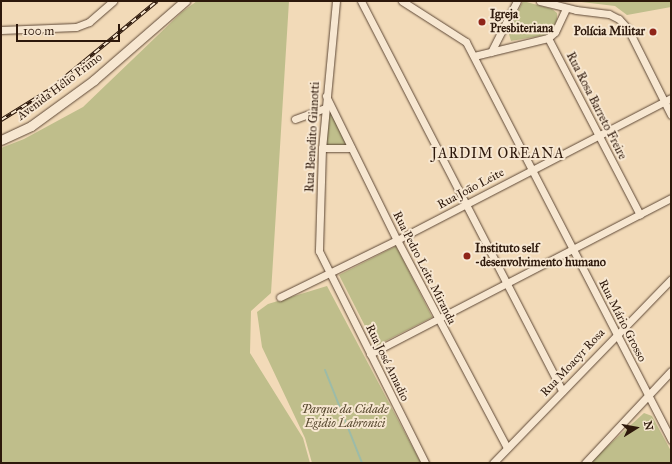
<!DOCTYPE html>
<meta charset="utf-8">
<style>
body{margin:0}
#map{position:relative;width:672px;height:464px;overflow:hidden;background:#f2dab8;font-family:"IM FELL Great Primer",serif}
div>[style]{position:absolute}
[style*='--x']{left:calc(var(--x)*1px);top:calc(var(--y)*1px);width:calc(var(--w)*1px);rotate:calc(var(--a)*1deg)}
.green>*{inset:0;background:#bfbe8b;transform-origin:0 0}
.stream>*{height:2px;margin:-1px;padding:0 1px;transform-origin:1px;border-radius:1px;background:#9cbba8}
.roads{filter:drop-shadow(0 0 1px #5e4836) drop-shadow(0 0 1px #5e4836)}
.minor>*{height:7px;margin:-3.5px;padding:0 3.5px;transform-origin:3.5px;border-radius:3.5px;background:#f7e7d1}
.tertiary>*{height:9px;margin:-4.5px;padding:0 4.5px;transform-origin:4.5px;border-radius:4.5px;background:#f7e7d1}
.rail>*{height:3.5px;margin-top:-1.75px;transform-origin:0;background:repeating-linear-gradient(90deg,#f7e7d1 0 6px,#2d180b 0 12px);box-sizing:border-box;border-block:1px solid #2d180b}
.dots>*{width:11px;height:11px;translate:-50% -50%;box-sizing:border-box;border:2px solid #f7e7d1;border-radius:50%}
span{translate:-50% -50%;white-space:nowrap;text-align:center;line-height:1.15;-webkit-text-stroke:4px #f7e7d1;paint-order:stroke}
.poi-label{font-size:12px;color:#2d180b;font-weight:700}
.left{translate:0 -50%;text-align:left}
.right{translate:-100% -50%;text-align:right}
.street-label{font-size:12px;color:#2d180b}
.park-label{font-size:12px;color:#594a31;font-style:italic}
.quarter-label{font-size:14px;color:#2d180b;letter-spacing:1px}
.frame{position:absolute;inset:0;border:2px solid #2d180b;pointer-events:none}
.north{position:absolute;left:616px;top:408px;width:40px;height:40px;-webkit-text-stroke:3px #f7e7d1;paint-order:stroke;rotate:79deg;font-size:11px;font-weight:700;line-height:16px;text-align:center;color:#2d180b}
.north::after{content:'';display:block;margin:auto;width:14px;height:18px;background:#2d180b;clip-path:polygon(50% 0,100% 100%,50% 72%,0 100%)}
.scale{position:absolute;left:16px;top:24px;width:104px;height:18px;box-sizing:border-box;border:2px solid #2d180b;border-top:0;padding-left:5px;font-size:12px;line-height:14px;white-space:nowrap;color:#2d180b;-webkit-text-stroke:3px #f7e7d1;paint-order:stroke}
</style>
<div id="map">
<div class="green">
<div style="clip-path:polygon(197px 1px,289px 1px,271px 293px,251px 311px,250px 353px,303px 438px,310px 463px,1px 463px,1px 148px,24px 139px,83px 107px,182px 12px)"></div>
<div style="clip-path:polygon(523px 1px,552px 9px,557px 13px,557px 20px,552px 30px,545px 35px,511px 41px,508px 31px)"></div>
<div style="clip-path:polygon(573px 1px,671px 1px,671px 7px,627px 15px,615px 6px)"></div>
<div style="clip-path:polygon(328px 106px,347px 145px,325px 145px)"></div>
<div style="left:396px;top:246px;width:80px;height:64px;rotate:63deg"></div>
<div style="clip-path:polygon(327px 286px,421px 463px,312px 463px,305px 438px,262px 347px,257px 312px,268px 304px)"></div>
<div style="clip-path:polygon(644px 413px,652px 416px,671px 451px,671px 463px,589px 463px)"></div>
</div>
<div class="stream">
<div style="--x:325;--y:370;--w:100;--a:68.3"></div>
</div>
<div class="roads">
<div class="minor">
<div style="--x:336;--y:1;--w:148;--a:95.4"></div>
<div style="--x:322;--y:148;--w:103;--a:91.7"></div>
<div style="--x:319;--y:251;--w:237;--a:63.4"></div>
<div style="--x:361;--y:1;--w:439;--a:62.7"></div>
<div style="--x:402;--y:1;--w:76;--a:32.6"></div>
<div style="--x:466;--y:42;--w:448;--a:62.7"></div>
<div style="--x:540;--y:1;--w:37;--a:14"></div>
<div style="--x:576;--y:10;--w:33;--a:7"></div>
<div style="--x:609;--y:14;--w:11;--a:27"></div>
<div style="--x:619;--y:19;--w:13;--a:48"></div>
<div style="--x:628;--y:29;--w:96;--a:63.4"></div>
<div style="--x:1;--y:30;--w:75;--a:-2.3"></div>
<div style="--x:76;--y:27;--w:14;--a:-21"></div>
<div style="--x:89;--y:22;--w:32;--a:-41"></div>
<div style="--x:548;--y:38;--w:199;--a:62.5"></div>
<div style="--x:491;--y:52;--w:57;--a:-63"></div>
<div style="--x:474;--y:56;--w:76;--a:-13.7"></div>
<div style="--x:548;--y:38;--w:9;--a:-41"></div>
<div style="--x:555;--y:32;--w:26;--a:-65"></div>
<div style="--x:326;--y:96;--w:161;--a:63.8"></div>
<div style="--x:397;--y:240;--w:235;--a:62.1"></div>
<div style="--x:295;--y:119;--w:32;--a:-20"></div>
<div style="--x:322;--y:148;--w:29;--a:0"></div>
<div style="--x:280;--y:297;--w:130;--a:-26"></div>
<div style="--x:397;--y:240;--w:309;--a:-27.4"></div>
<div style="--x:370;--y:354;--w:339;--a:-27.4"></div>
<div style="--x:493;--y:463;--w:256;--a:-45.9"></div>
<div style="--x:585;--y:463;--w:126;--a:-46.9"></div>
</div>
<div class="tertiary">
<div style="--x:1;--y:140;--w:33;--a:-25"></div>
<div style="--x:31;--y:126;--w:78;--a:-36.1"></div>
<div style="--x:94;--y:80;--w:121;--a:-41"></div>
</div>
</div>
<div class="rail">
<div style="--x:1;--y:120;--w:55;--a:-31.7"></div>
<div style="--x:48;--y:91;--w:141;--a:-39.5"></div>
</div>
<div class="dots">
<div style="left:482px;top:22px;background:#8f2418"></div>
<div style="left:653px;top:32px;background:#8f2418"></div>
<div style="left:467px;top:256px;background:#8f2418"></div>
</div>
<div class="poi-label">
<span class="left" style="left:490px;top:22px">Igreja<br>Presbiteriana</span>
<span class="right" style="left:645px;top:32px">Polícia Militar</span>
<span class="left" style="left:475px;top:256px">Instituto self<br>-desenvolvimento humano</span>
</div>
<div class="street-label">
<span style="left:60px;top:87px;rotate:-37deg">Avenida Hélio Primo</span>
<span style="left:596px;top:106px;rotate:63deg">Rua Rosa Barreto Freire</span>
<span style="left:313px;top:137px;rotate:-87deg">Rua Benedito Gianotti</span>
<span style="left:471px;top:189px;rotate:-28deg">Rua João Leite</span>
<span style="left:424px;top:268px;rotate:63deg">Rua Pedro Leite Miranda</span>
<span style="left:622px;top:321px;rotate:63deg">Rua Mário Grosso</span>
<span style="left:387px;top:363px;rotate:64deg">Rua José Amadio</span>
<span style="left:573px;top:363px;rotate:-47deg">Rua Moacyr Rosa</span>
</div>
<div class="park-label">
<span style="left:345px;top:417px">Parque da Cidade<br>Egidio Labronici</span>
</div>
<div class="quarter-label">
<span style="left:498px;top:154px">JARDIM OREANA</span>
</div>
<div class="frame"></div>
<div class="north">N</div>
<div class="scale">100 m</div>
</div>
